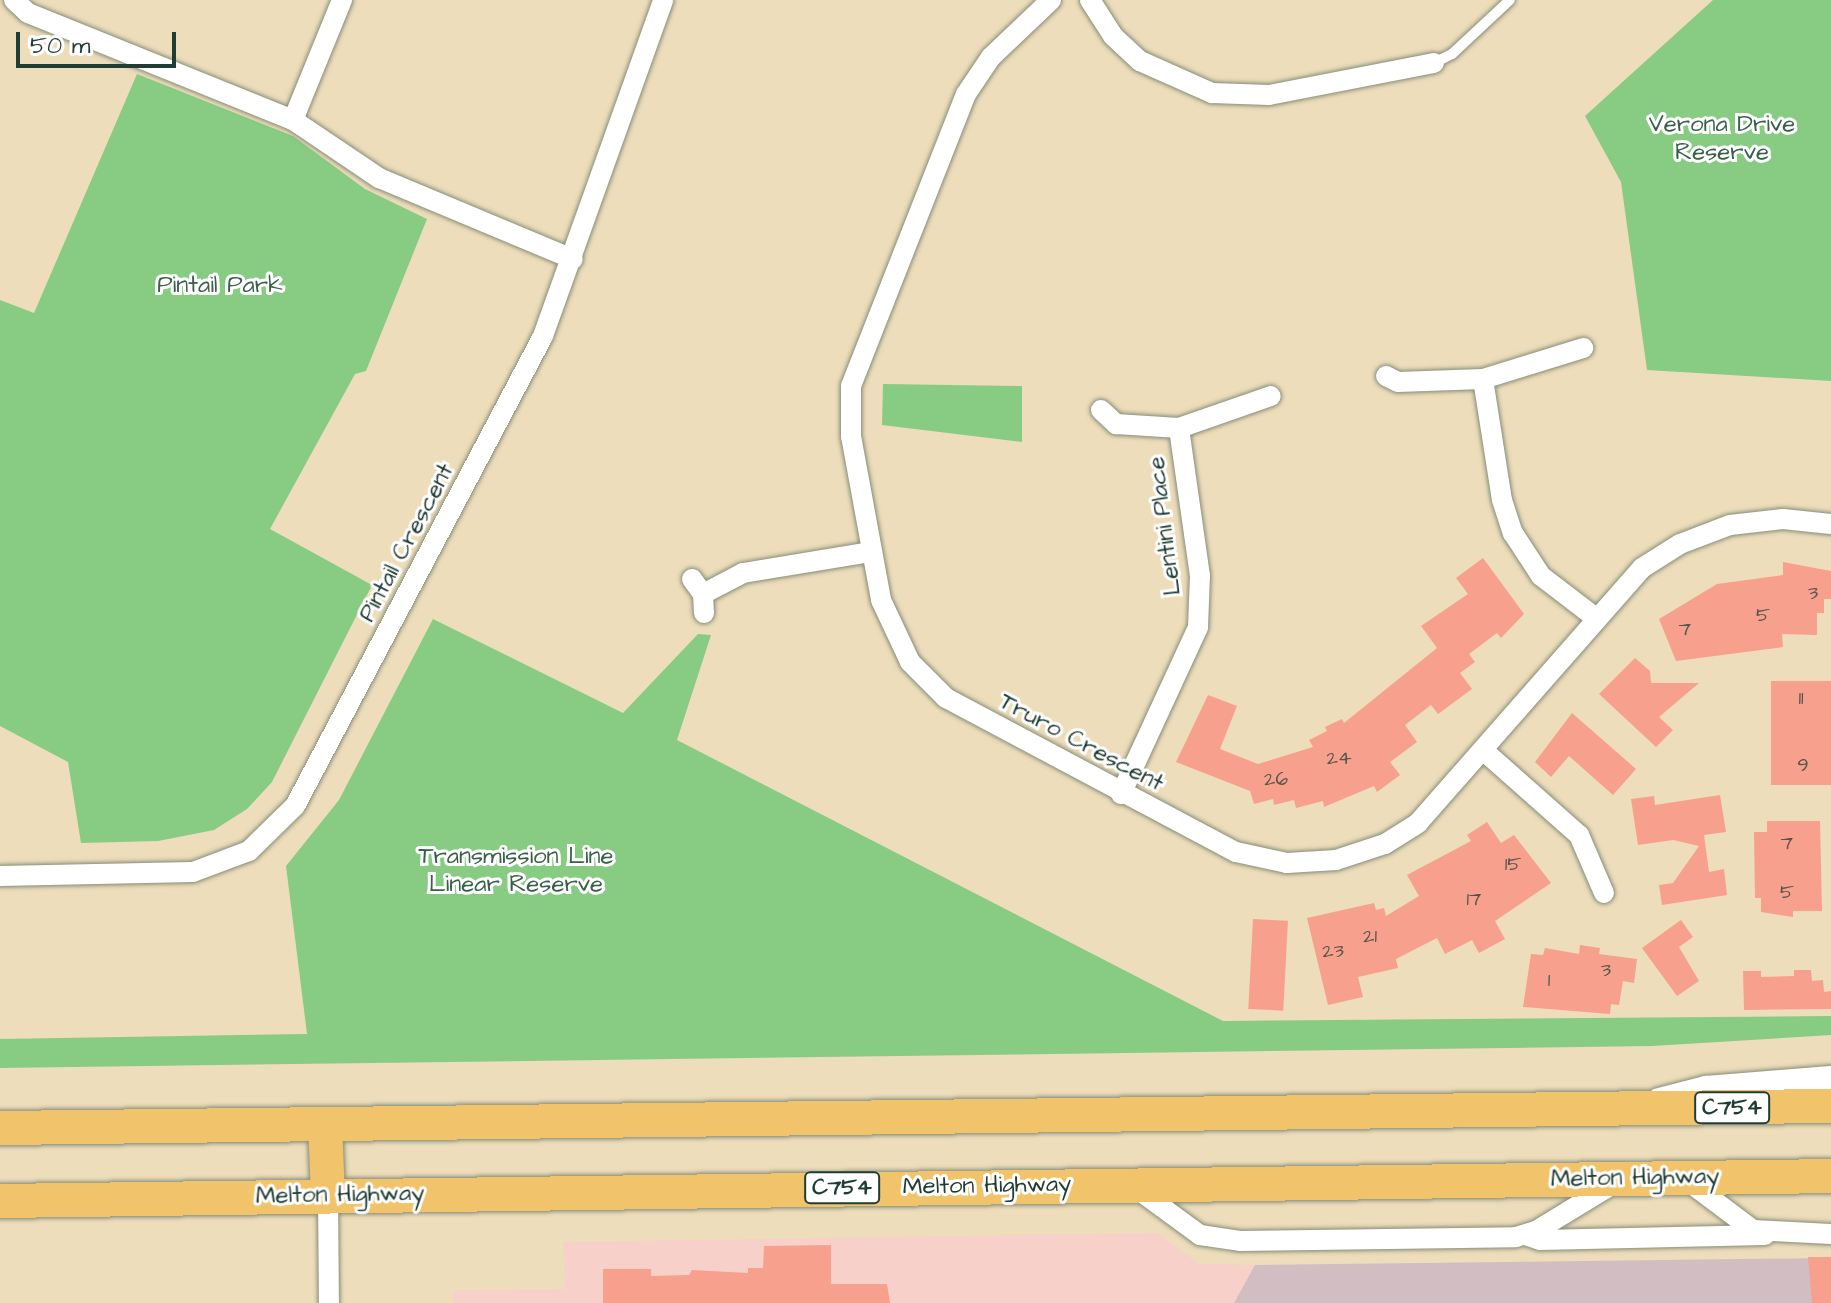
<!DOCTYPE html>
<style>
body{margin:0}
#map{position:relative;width:1831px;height:1303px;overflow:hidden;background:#edddbb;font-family:"Architects Daughter",sans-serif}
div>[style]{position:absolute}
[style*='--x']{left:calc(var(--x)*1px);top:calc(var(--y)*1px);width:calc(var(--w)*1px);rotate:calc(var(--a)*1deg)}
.built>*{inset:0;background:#f7d0ca}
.industrial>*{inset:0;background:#d2bec2}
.green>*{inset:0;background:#88cb83}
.building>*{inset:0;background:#f6a08d;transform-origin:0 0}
.roads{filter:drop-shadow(0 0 2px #868d78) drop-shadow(0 0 2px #868d78)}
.service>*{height:10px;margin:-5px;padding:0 5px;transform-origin:5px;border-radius:5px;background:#fff}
.minor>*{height:20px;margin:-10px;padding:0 10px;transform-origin:10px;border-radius:10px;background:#fff}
.tertiary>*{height:26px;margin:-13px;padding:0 13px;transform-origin:13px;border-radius:13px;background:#fff}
.trunk>*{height:34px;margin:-17px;padding:0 17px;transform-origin:17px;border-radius:17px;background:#f1c36a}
span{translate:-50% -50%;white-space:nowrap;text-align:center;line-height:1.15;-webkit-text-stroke:6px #fff;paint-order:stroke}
.number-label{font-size:20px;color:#55564a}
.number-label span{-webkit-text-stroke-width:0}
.shield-label span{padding:2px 6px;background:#fff;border:2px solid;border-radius:6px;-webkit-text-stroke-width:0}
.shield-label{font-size:22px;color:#1f3d34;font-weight:700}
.park-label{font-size:24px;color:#396048}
.street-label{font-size:24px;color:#1f3d34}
.scale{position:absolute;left:16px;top:32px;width:160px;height:36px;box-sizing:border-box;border:4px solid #1f3d34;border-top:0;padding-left:10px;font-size:24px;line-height:28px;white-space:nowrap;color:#1f3d34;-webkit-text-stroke:6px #fff;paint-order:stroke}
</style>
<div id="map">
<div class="built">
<div style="clip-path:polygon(1158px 1233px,1199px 1264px,1255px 1265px,1234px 1303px,453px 1303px,453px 1291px,565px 1289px,563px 1242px)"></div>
</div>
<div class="industrial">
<div style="clip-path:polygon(1831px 1258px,1831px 1303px,1234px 1303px,1255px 1265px)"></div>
</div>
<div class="green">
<div style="clip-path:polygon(1713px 0,1831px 0,1831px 381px,1647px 370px,1621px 182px,1585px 116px)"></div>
<div style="clip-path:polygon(137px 74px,293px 136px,365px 189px,427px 219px,366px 371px,355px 374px,270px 529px,372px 585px,272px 782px,247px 809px,214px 830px,158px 841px,81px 843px,68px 762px,0 726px,0 300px,34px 313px)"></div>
<div style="clip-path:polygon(883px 384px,1022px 386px,1022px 442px,882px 425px)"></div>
<div style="clip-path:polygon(433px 619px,623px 713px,698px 634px,711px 635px,677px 740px,1223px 1021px,1831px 1016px,1831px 1035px,1652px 1046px,0 1068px,0 1039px,307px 1034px,286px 866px,339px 800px)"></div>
</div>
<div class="building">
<div style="clip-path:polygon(1483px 558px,1524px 614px,1501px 638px,1497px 633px,1469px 654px,1475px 662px,1460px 673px,1472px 689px,1438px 714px,1431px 705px,1405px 725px,1417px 742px,1390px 762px,1400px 775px,1377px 792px,1374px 786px,1324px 807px,1323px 801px,1296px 808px,1294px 800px,1274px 805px,1273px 799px,1254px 804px,1250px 791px,1176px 762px,1208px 695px,1237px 706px,1220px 749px,1258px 764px,1313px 747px,1309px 740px,1327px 731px,1325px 727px,1342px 719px,1344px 723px,1437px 648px,1421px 626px,1468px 594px,1456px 578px)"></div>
<div style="clip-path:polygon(1783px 562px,1831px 571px,1831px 599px,1824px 599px,1824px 613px,1817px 613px,1817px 635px,1782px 634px,1783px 647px,1676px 661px,1659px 619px,1717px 584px,1783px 575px)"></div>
<div style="clip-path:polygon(1635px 658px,1650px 671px,1651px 683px,1699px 683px,1659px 717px,1673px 730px,1656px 747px,1599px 694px)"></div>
<div style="left:1831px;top:681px;width:104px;height:60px;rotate:90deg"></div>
<div style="clip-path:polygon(1572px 713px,1636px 769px,1613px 795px,1569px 756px,1551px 777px,1535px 762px)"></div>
<div style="clip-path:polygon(1720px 795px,1726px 832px,1704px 835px,1709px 872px,1724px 869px,1727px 895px,1662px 905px,1659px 885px,1673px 883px,1699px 846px,1673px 840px,1638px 845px,1631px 799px,1654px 796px,1655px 805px)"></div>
<div style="clip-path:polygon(1767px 821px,1820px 821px,1822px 911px,1793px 911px,1793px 917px,1761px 912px,1761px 898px,1755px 898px,1754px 832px,1767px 832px)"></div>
<div style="clip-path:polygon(1487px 822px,1501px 843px,1514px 835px,1551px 883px,1495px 921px,1505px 939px,1479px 953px,1472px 940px,1445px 954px,1437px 938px,1396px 959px,1398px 968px,1358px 977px,1363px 997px,1328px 1005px,1307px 918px,1374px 903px,1376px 910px,1384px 908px,1386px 916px,1419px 896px,1407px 875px,1471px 841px,1467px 835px)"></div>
<div style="left:1253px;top:919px;width:35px;height:90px;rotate:3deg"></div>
<div style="clip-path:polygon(1681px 920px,1693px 937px,1679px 947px,1699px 981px,1677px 996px,1642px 948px)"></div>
<div style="clip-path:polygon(1580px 945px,1600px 948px,1599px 954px,1637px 959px,1634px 983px,1623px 981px,1619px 1005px,1611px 1004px,1610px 1014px,1523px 1007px,1531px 954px,1543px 955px,1545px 948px,1579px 954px)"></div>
<div style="clip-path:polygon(1794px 970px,1811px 970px,1812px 981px,1823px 980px,1824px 992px,1831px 991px,1831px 1009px,1744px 1010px,1743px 971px,1761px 971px,1761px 977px,1794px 976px)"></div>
<div style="clip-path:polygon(831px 1245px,831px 1284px,887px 1284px,890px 1303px,603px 1303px,603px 1269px,651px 1269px,651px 1276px,689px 1275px,692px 1270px,748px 1273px,748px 1268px,763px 1268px,764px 1246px)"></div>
<div style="clip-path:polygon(1808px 1257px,1831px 1257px,1831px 1303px,1812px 1303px)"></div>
</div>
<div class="roads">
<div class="service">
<div style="--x:1434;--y:63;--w:20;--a:-27"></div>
<div style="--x:1452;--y:54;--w:79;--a:-43"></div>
</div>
<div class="minor">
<div style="--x:14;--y:0;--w:19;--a:43"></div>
<div style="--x:28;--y:13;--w:286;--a:22"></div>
<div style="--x:293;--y:120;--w:104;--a:34"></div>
<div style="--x:379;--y:178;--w:210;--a:22.7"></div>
<div style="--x:1051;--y:0;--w:83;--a:136.5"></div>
<div style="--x:991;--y:57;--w:45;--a:124"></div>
<div style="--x:966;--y:94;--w:314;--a:111.5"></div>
<div style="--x:851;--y:386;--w:50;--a:90"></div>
<div style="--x:851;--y:436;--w:167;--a:79.6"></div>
<div style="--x:881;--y:600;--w:68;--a:64.9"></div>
<div style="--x:910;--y:662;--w:51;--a:45"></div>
<div style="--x:946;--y:698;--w:328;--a:28"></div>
<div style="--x:1236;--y:852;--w:52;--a:12.2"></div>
<div style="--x:1287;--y:863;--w:49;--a:-3.5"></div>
<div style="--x:1336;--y:860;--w:52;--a:-18.1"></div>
<div style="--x:1385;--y:844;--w:39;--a:-32"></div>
<div style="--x:1418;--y:823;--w:339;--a:-48.7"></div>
<div style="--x:1642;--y:568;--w:45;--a:-32.3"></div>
<div style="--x:1680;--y:544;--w:53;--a:-20.8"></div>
<div style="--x:1730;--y:525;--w:53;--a:-6.5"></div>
<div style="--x:1783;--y:519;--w:48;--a:5.9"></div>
<div style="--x:1090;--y:0;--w:43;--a:57.4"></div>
<div style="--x:1113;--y:36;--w:37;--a:43"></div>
<div style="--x:1140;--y:61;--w:79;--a:24"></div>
<div style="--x:1212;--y:93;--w:57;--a:2"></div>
<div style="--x:1269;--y:95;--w:168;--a:-11"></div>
<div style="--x:293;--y:120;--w:130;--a:-67.8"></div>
<div style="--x:1386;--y:376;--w:13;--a:27"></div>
<div style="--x:1398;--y:382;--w:85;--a:-2"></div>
<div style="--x:1483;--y:379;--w:105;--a:-17.2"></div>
<div style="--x:1483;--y:379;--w:122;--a:81.1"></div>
<div style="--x:1502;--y:500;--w:35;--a:72"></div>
<div style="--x:1513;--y:533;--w:51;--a:56.9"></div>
<div style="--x:1541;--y:576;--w:69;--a:37.4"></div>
<div style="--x:1101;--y:410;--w:21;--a:43"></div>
<div style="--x:1116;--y:424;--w:63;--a:3.6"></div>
<div style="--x:1179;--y:428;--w:97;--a:-19.2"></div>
<div style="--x:692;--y:579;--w:19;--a:54"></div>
<div style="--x:703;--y:594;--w:19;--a:87"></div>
<div style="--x:703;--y:594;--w:45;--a:-27.7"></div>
<div style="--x:743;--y:573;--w:130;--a:-9.3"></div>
<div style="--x:1484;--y:751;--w:127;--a:41.5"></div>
<div style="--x:1579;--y:835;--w:63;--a:66.7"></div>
<div style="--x:1121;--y:794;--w:184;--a:-65.2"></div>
<div style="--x:1198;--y:627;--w:51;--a:-87.8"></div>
<div style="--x:1200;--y:576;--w:149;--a:-98.1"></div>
<div style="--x:0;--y:876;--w:193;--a:-1.2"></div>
<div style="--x:193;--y:872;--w:60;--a:-20.6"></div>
<div style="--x:249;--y:851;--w:64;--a:-44.4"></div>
<div style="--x:295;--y:806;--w:531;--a:-62.18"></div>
<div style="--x:543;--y:336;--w:357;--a:-70.3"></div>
<div style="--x:1685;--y:1179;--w:85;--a:36.9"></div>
<div style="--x:1753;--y:1230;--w:78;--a:2.9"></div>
<div style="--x:1133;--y:1186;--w:83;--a:36.2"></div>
<div style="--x:1200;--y:1235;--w:40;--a:8.5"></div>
<div style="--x:1240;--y:1241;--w:276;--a:-0.8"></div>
<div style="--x:1516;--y:1237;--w:21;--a:-17"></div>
<div style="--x:1536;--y:1231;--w:90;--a:-31.4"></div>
<div style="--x:328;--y:1195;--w:108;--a:89.5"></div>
<div style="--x:1525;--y:1235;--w:16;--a:18"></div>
<div style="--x:1540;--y:1240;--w:225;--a:-1.3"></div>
</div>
<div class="tertiary">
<div style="--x:1659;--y:1101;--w:49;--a:-14.3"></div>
<div style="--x:1706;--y:1089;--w:125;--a:-4.6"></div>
</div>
<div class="trunk">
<div style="--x:325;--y:1124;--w:71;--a:87.6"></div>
<div style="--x:0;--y:1128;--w:1831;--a:-0.69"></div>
<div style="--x:0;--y:1201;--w:1831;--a:-0.78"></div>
</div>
</div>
<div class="number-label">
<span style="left:1813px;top:593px">3</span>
<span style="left:1763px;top:615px">5</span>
<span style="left:1685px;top:629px">7</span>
<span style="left:1801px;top:698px">11</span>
<span style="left:1339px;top:758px">24</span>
<span style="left:1803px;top:765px">9</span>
<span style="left:1276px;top:779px">26</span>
<span style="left:1787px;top:843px">7</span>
<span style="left:1513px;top:864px">15</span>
<span style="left:1787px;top:892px">5</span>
<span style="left:1474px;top:899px">17</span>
<span style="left:1370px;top:936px">21</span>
<span style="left:1333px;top:951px">23</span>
<span style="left:1606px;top:970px">3</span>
<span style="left:1549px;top:980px">1</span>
</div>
<div class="shield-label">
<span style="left:1732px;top:1108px">C754</span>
<span style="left:842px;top:1188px">C754</span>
</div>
<div class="park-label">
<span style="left:1722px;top:139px">Verona Drive<br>Reserve</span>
<span style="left:220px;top:286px">Pintail Park</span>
<span style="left:516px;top:871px">Transmission Line<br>Linear Reserve</span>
</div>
<div class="street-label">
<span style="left:1165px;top:526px;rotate:-97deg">Lentini Place</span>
<span style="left:407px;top:543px;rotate:-62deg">Pintail Crescent</span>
<span style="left:1081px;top:743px;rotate:28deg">Truro Crescent</span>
<span style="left:1635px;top:1178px;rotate:-1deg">Melton Highway</span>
<span style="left:987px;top:1186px;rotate:-1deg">Melton Highway</span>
<span style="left:340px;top:1195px;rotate:-1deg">Melton Highway</span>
</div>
<div class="scale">50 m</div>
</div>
